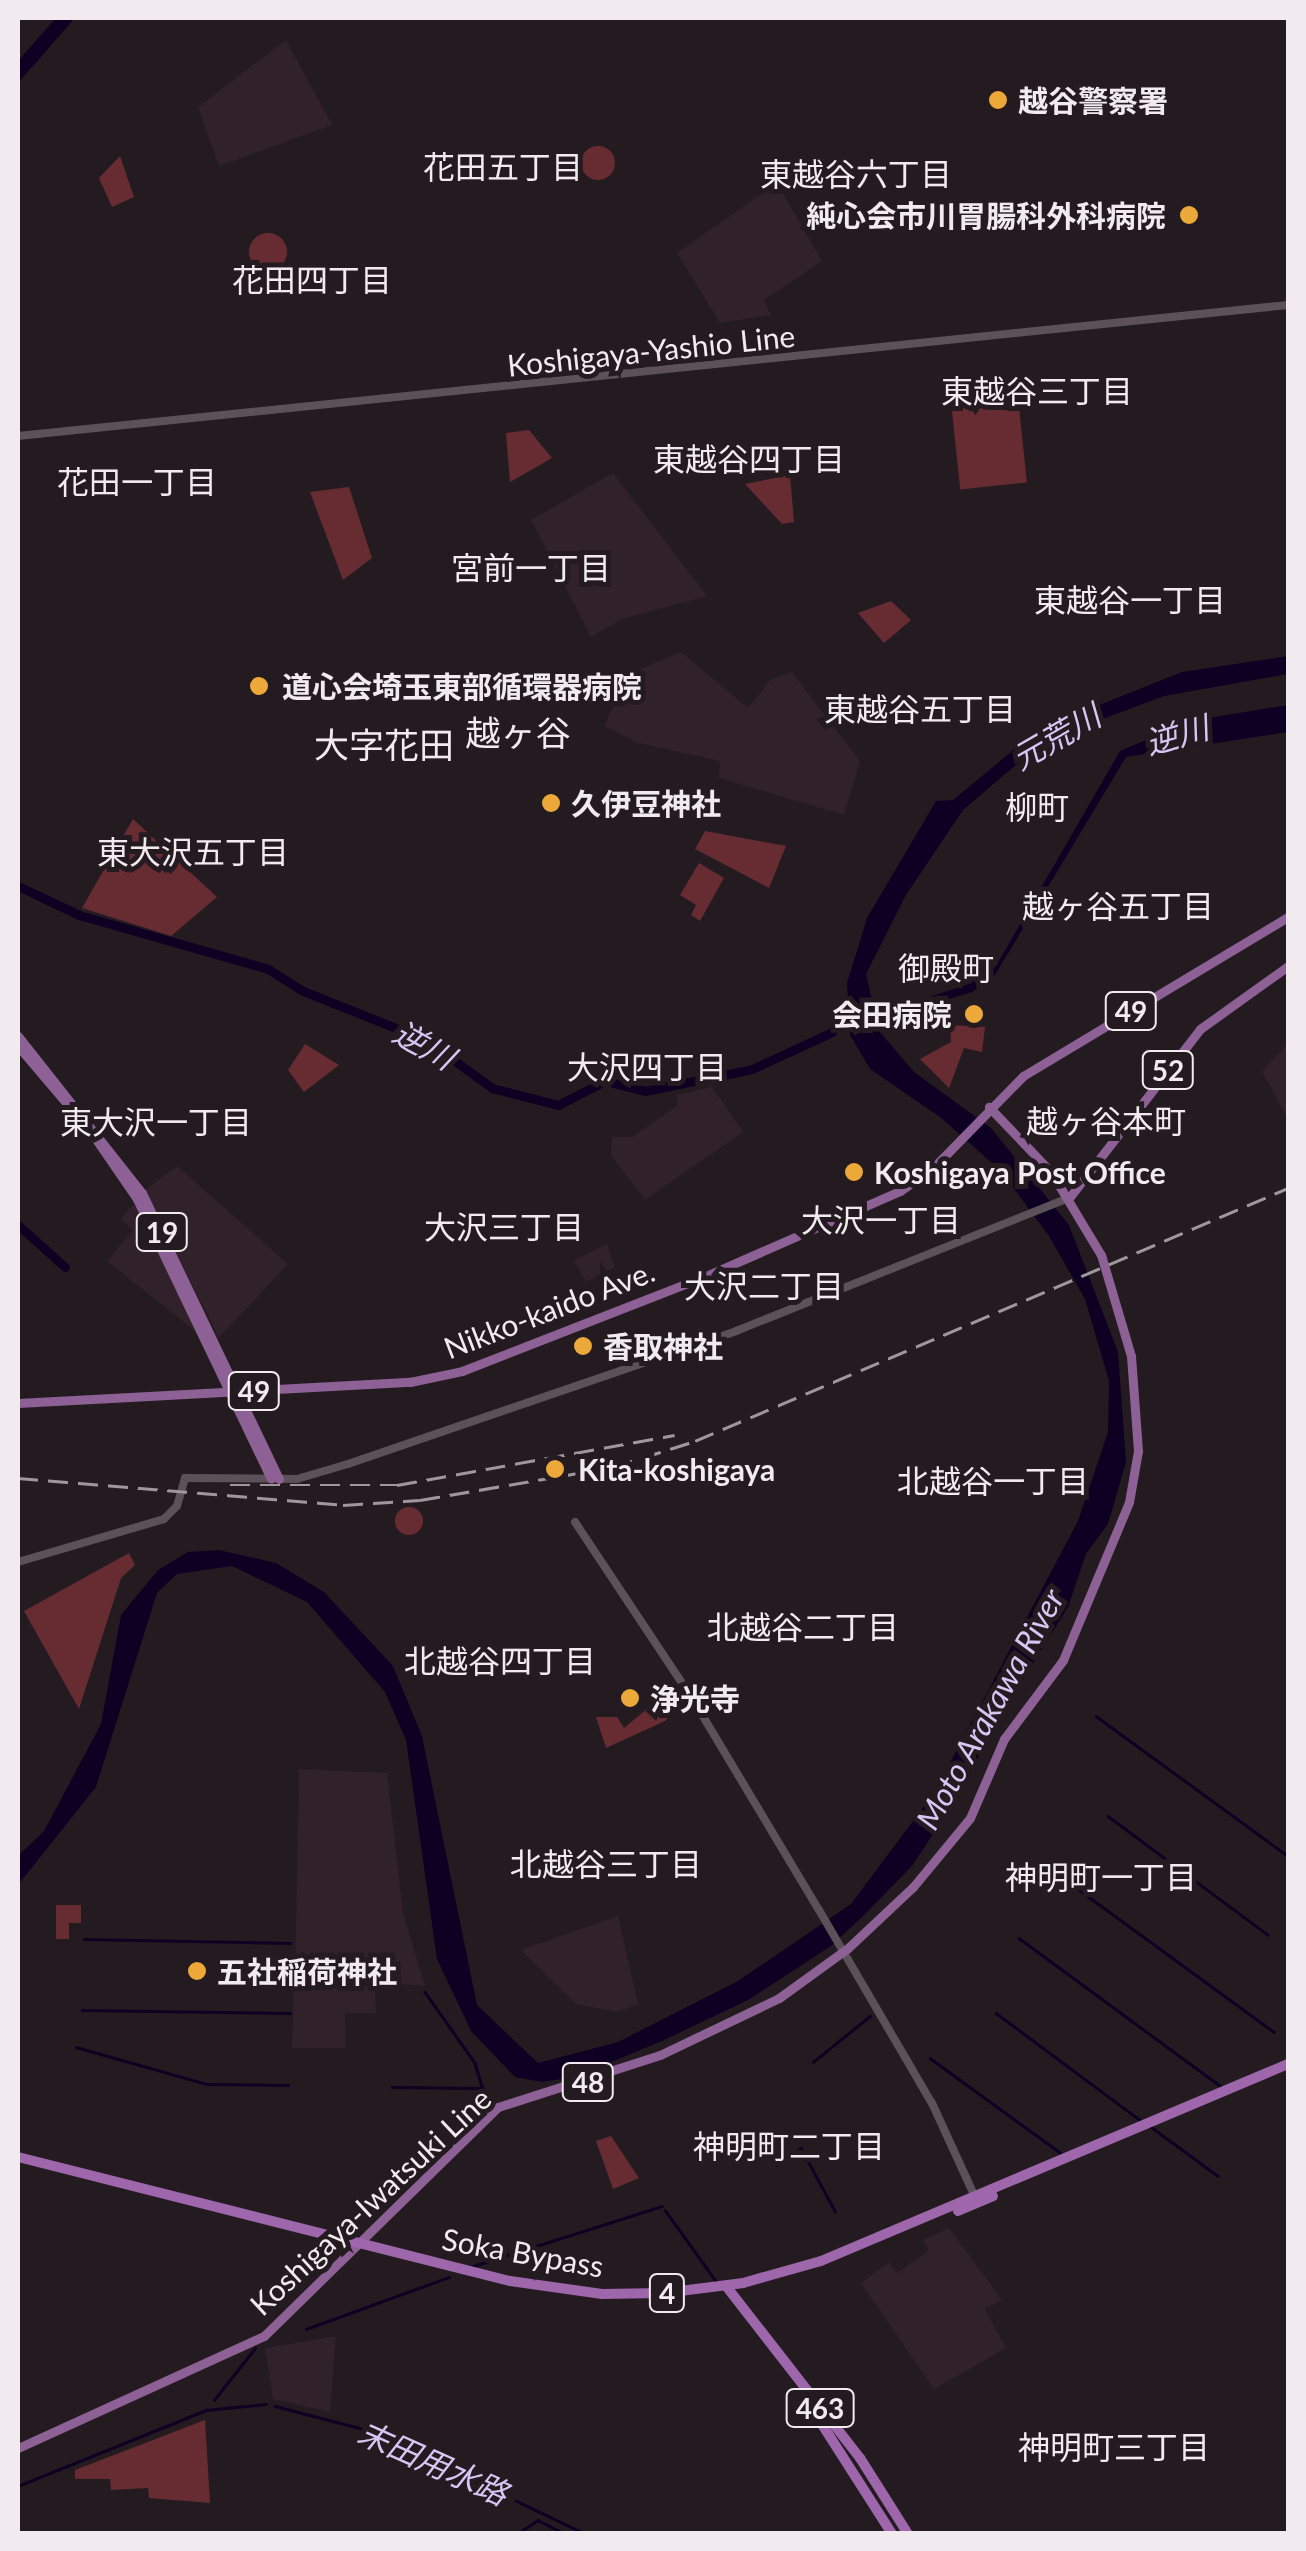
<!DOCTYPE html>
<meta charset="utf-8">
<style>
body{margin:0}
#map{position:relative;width:1306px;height:2551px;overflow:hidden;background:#241b21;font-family:Lato,"Noto Sans JP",sans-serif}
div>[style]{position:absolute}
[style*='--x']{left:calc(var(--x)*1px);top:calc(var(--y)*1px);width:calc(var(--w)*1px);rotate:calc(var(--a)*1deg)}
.built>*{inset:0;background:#30212b}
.green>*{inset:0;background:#672c31;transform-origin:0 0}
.round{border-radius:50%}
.water>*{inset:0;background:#0e0022}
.stream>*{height:2.5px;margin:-1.25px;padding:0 1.25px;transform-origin:1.25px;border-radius:1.25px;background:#0e0022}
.river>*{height:9px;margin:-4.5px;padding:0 4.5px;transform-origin:4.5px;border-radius:4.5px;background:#0e0022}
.secondary>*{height:8px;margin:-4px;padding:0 4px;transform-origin:4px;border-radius:4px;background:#5c5158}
.primary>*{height:9px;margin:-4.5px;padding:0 4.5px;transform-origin:4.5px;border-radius:4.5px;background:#8e6196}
.trunk>*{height:10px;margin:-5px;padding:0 5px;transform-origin:5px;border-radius:5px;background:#9e66ab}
.rail>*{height:2.5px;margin-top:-1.25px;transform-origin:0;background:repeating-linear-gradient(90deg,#9f979c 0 20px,transparent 0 30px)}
.dots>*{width:28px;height:28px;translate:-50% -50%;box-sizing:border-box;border:5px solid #241b21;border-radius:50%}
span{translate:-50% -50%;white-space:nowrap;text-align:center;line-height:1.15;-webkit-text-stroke:10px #241b21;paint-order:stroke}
.shield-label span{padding:2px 8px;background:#241b21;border:2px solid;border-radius:8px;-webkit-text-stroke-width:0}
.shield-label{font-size:28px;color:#f1ebef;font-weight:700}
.poi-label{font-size:30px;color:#f1ebef;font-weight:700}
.left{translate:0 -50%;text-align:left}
.right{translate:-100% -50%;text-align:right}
.street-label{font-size:30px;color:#f1ebef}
.neighbourhood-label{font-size:32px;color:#f1ebef}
.water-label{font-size:32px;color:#d5c7f3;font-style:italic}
.quarter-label{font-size:35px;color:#f1ebef}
.frame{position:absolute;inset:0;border:20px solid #f1ebef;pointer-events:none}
</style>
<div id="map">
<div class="built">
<div style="clip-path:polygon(286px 40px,332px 125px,219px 166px,198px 107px)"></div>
<div style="clip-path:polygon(777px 183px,822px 261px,764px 300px,771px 315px,720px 323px,677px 253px)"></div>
<div style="clip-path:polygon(613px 473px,707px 596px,622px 619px,591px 637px,531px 520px)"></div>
<div style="clip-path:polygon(681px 652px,748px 708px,770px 680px,792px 672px,860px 761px,844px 815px,719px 778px,720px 761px,638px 743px,604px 726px,629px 674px)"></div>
<div style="clip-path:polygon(1288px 1043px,1288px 1119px,1262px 1071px)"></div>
<div style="clip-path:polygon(712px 1087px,743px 1132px,645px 1200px,611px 1155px,612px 1137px,632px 1137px,678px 1105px,677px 1095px)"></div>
<div style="clip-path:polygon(177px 1166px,288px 1264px,219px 1338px,145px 1190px)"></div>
<div style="clip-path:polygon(134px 1204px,199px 1334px,107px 1261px,133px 1230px,121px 1219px)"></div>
<div style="clip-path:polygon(607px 1244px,615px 1267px,586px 1282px,574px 1260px)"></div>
<div style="clip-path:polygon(299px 1769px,387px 1773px,403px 1913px,425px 1986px,295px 1976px)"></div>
<div style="clip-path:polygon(618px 1916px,638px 2004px,618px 2012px,576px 2004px,521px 1950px)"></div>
<div style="clip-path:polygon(294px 1979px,375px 1987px,376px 2013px,345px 2013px,346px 2048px,292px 2048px)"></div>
<div style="clip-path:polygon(949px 2228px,1002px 2300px,985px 2309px,1006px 2348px,934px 2389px,861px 2283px,889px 2262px,897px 2273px,929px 2250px,923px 2240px)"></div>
<div style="clip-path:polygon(336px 2336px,330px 2412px,273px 2399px,265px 2348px)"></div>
</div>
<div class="green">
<div class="round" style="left:581px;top:146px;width:34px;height:34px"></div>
<div style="clip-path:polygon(120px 156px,134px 197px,112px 207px,99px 178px)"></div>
<div class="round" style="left:249px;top:233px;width:38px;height:38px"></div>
<div style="left:1016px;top:379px;width:104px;height:67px;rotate:84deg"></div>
<div style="clip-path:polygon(529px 430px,552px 458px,510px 482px,506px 433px)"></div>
<div style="clip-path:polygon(790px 475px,794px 522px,782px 524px,745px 484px)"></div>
<div style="clip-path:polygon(349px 487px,372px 558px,343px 580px,310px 492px)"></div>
<div style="clip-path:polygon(891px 601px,911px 620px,884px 643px,858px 613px)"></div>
<div style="clip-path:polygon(133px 819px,217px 897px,171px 936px,82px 908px)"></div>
<div style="clip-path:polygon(705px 831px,786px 846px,769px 888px,695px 849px)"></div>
<div style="clip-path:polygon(699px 863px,724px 878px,700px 921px,691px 915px,696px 905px,680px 895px)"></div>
<div style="clip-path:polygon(950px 1025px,985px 1027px,982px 1052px,964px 1048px,949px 1088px,920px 1059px,951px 1042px)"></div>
<div style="clip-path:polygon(305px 1044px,339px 1065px,304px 1092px,288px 1070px)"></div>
<div class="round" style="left:395px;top:1507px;width:28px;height:28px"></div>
<div style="clip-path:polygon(129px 1553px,135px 1565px,121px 1578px,79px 1709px,24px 1611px)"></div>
<div style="clip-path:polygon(676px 1685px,685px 1700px,665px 1721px,606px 1748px,596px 1717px,617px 1717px,624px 1728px)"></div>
<div style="clip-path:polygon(56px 1905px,81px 1905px,81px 1923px,69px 1923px,69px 1939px,56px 1939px)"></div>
<div style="clip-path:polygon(611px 2136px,639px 2178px,613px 2189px,596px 2141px)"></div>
<div style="clip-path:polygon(205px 2420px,210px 2503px,149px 2498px,148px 2488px,111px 2490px,110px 2479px,75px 2479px,75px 2470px)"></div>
</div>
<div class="water">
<div style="clip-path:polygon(56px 18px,75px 18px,18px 83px,18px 61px)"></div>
<div style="clip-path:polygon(1288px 656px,1288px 674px,1164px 696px,1076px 729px,1023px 759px,963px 810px,906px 895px,866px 974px,879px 1031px,914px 1072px,991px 1128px,1069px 1225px,1118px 1352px,1126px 1462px,1108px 1524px,1086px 1554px,1068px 1607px,991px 1731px,964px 1787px,912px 1866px,864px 1915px,831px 1946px,748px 2000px,662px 2041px,575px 2077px,542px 2082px,515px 2077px,471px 2031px,437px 1959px,406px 1740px,385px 1692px,307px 1602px,232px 1566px,177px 1574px,157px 1593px,96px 1787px,18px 1885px,18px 1856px,44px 1831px,101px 1724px,121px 1615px,158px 1570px,188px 1552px,219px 1550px,276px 1563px,324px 1592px,393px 1666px,422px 1736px,477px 2005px,538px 2063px,618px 2042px,738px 1981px,851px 1904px,934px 1793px,1078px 1521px,1108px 1432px,1109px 1381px,1085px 1299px,1049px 1236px,1000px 1170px,940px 1117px,870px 1069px,850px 1035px,847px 983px,867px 918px,936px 801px,953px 800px,1039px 729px,1182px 672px)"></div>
<div style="clip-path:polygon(1288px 705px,1288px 732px,1126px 757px,995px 975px,972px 992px,900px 1014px,899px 1007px,966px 985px,996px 966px,1120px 751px,1190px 721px)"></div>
</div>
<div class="stream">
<div style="--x:1096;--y:1716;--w:238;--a:36.1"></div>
<div style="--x:1108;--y:1816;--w:199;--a:36.6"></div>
<div style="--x:1063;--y:1878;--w:261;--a:36.1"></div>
<div style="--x:1019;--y:1938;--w:252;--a:36.3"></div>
<div style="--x:84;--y:1939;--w:206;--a:1.1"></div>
<div style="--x:425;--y:1992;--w:87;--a:54.8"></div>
<div style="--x:475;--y:2063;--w:48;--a:73.1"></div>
<div style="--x:82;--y:2010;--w:208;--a:0.8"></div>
<div style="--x:996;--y:2013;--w:183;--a:36.6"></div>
<div style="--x:76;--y:2047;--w:136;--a:15.8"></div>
<div style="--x:207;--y:2084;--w:81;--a:0.7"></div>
<div style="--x:930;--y:2058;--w:163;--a:36"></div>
<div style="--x:813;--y:2062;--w:73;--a:-38.9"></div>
<div style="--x:392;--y:2087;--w:88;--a:0.7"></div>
<div style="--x:1150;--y:2126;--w:84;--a:36.3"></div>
<div style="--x:776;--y:2165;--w:30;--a:-34"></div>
<div style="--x:801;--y:2148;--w:72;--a:61.6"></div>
<div style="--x:665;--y:2210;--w:87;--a:54.3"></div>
<div style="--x:473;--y:2266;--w:198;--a:-17.6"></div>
<div style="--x:306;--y:2329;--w:152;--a:-20"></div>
<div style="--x:214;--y:2400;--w:66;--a:-51.7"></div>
<div style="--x:275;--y:2406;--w:99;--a:14.6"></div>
<div style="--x:371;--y:2431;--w:238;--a:25.6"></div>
<div style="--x:18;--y:2486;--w:203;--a:-22"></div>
<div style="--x:206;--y:2410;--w:60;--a:-5.7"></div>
<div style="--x:517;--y:2534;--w:25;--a:-34"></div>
<div style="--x:538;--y:2520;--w:30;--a:27"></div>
</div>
<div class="river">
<div style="--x:18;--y:886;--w:68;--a:25.4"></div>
<div style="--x:79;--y:915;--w:197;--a:15.9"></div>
<div style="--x:268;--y:969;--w:41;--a:32.2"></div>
<div style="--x:303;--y:991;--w:132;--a:21.7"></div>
<div style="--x:426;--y:1040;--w:82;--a:36"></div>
<div style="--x:492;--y:1088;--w:68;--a:14.4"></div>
<div style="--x:558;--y:1105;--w:53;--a:-27.1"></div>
<div style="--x:605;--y:1081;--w:41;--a:14"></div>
<div style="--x:645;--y:1091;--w:109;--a:-11.6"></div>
<div style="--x:752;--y:1069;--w:88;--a:-24.8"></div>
<div style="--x:18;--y:1225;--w:63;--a:41.8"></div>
</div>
<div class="secondary">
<div style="--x:18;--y:436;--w:1277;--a:-5.89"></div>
<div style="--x:575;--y:1522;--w:211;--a:56.4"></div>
<div style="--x:692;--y:1698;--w:247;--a:59.1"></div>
<div style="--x:819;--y:1910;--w:224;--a:59.7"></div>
<div style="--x:932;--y:2103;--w:106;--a:65.4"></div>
<div style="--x:18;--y:1562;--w:152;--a:-16.4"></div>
<div style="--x:164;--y:1519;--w:18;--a:-45"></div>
<div style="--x:177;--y:1506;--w:29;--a:-74"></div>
<div style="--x:185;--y:1478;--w:112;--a:0.5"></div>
<div style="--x:297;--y:1479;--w:53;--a:-16.4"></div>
<div style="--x:348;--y:1464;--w:410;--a:-18.9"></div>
<div style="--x:736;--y:1331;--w:359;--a:-21.8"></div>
</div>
<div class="primary">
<div style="--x:18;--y:1036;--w:200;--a:51.7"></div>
<div style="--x:142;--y:1193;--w:317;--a:64.4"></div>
<div style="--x:18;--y:1046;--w:113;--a:49.7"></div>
<div style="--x:91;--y:1132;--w:81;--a:55.5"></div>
<div style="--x:137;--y:1199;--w:310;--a:64.4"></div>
<div style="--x:1069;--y:1198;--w:214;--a:-52.2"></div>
<div style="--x:1200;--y:1029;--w:108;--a:-35.6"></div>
<div style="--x:18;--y:1403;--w:393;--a:-3.1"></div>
<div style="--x:410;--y:1382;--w:53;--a:-11.9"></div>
<div style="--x:462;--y:1371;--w:262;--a:-21.3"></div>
<div style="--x:706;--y:1276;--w:212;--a:-23.7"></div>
<div style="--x:900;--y:1191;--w:39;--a:-35"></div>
<div style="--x:932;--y:1169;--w:130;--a:-45.6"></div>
<div style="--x:1023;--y:1076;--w:309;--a:-31"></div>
<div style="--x:18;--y:2448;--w:270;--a:-24.5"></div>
<div style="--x:264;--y:2336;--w:327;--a:-44.4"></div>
<div style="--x:498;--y:2107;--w:170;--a:-17.8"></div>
<div style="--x:660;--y:2055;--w:132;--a:-25.6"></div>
<div style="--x:779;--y:1998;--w:85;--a:-35.9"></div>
<div style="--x:848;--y:1948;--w:89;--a:-43.2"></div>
<div style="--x:913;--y:1887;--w:89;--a:-50.4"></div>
<div style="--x:970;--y:1818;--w:86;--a:-66.7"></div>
<div style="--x:1004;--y:1739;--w:99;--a:-53.2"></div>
<div style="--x:1063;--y:1660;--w:171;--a:-67.3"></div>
<div style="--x:1129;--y:1502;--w:52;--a:-80"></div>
<div style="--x:1138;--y:1451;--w:95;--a:-94.2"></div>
<div style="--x:1131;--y:1356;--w:105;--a:-106.5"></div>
<div style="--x:1101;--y:1255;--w:97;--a:-121.1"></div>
<div style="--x:1051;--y:1172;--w:90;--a:-133.6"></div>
</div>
<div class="trunk">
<div style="--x:18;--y:2157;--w:507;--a:14.15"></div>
<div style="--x:510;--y:2281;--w:93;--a:8"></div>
<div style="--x:602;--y:2294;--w:62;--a:-0.9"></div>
<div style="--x:664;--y:2293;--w:80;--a:-7.2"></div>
<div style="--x:743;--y:2283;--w:81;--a:-15.8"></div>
<div style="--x:821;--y:2261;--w:507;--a:-22.87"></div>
<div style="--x:958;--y:2211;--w:38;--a:-23"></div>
<div style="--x:726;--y:2286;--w:218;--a:52.1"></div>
<div style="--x:860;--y:2458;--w:90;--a:57.7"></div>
<div style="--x:809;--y:2404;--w:154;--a:57.4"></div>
</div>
<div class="rail">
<div style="--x:18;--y:1478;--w:326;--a:4.7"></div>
<div style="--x:343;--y:1505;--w:77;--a:-3.7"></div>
<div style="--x:420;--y:1500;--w:196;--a:-9.7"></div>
<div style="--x:613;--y:1467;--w:86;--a:-17.6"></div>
<div style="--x:695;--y:1441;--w:645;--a:-23.11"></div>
<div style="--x:230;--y:1485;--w:167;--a:0"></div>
<div style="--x:397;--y:1485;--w:282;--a:-10.2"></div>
</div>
<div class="dots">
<div style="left:998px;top:100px;background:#eca93a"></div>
<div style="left:1189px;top:215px;background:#eca93a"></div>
<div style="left:259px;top:686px;background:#eca93a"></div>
<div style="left:551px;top:803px;background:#eca93a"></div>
<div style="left:974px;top:1014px;background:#eca93a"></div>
<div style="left:854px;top:1172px;background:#eca93a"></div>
<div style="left:583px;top:1346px;background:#eca93a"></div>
<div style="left:555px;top:1469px;background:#eca93a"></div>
<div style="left:630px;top:1698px;background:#eca93a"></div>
<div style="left:197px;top:1971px;background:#eca93a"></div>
</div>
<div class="shield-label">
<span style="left:1131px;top:1011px">49</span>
<span style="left:1168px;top:1070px">52</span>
<span style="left:162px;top:1232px">19</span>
<span style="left:254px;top:1391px">49</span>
<span style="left:588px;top:2082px">48</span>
<span style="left:667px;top:2293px">4</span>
<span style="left:820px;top:2408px">463</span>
</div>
<div class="poi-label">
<span class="left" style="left:1018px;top:100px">越谷警察署</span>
<span class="right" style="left:1166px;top:215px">純心会市川胃腸科外科病院</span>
<span class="left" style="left:282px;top:686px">道心会埼玉東部循環器病院</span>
<span class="left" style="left:571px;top:803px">久伊豆神社</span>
<span class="right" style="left:952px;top:1014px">会田病院</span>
<span class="left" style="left:874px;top:1172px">Koshigaya Post Office</span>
<span class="left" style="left:603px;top:1346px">香取神社</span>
<span class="left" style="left:578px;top:1469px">Kita-koshigaya</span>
<span class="left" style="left:650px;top:1698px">浄光寺</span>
<span class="left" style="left:217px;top:1971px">五社稲荷神社</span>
</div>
<div class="street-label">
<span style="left:651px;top:350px;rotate:-6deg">Koshigaya-Yashio Line</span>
<span style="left:549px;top:1309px;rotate:-21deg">Nikko-kaido Ave.</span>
<span style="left:370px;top:2201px;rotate:-43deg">Koshigaya-Iwatsuki Line</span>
<span style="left:523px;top:2252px;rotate:10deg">Soka Bypass</span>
</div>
<div class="neighbourhood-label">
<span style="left:503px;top:167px">花田五丁目</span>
<span style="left:856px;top:174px">東越谷六丁目</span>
<span style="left:312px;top:280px">花田四丁目</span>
<span style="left:1037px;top:391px">東越谷三丁目</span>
<span style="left:749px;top:459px">東越谷四丁目</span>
<span style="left:137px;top:482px">花田一丁目</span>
<span style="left:531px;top:568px">宮前一丁目</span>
<span style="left:1130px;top:600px">東越谷一丁目</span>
<span style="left:920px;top:709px">東越谷五丁目</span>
<span style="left:1037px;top:807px">柳町</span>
<span style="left:193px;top:852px">東大沢五丁目</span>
<span style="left:1118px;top:906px">越ヶ谷五丁目</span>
<span style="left:946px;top:968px">御殿町</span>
<span style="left:647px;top:1067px">大沢四丁目</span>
<span style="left:1106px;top:1121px">越ヶ谷本町</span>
<span style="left:156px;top:1122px">東大沢一丁目</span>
<span style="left:881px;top:1220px">大沢一丁目</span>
<span style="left:504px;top:1227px">大沢三丁目</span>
<span style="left:764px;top:1286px">大沢二丁目</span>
<span style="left:993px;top:1481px">北越谷一丁目</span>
<span style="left:803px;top:1627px">北越谷二丁目</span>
<span style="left:500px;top:1661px">北越谷四丁目</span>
<span style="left:606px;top:1864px">北越谷三丁目</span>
<span style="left:1101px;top:1877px">神明町一丁目</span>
<span style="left:789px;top:2146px">神明町二丁目</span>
<span style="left:1114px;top:2447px">神明町三丁目</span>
</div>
<div class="water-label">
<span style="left:1177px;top:735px;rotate:-16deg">逆川</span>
<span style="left:1056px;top:737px;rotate:-30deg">元荒川</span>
<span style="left:424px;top:1045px;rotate:29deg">逆川</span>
<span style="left:990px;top:1709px;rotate:-61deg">Moto Arakawa River</span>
<span style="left:433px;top:2463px;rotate:24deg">末田用水路</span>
</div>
<div class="quarter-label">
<span style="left:518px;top:732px">越ヶ谷</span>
<span style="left:384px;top:744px">大字花田</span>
</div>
<div class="frame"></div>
</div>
